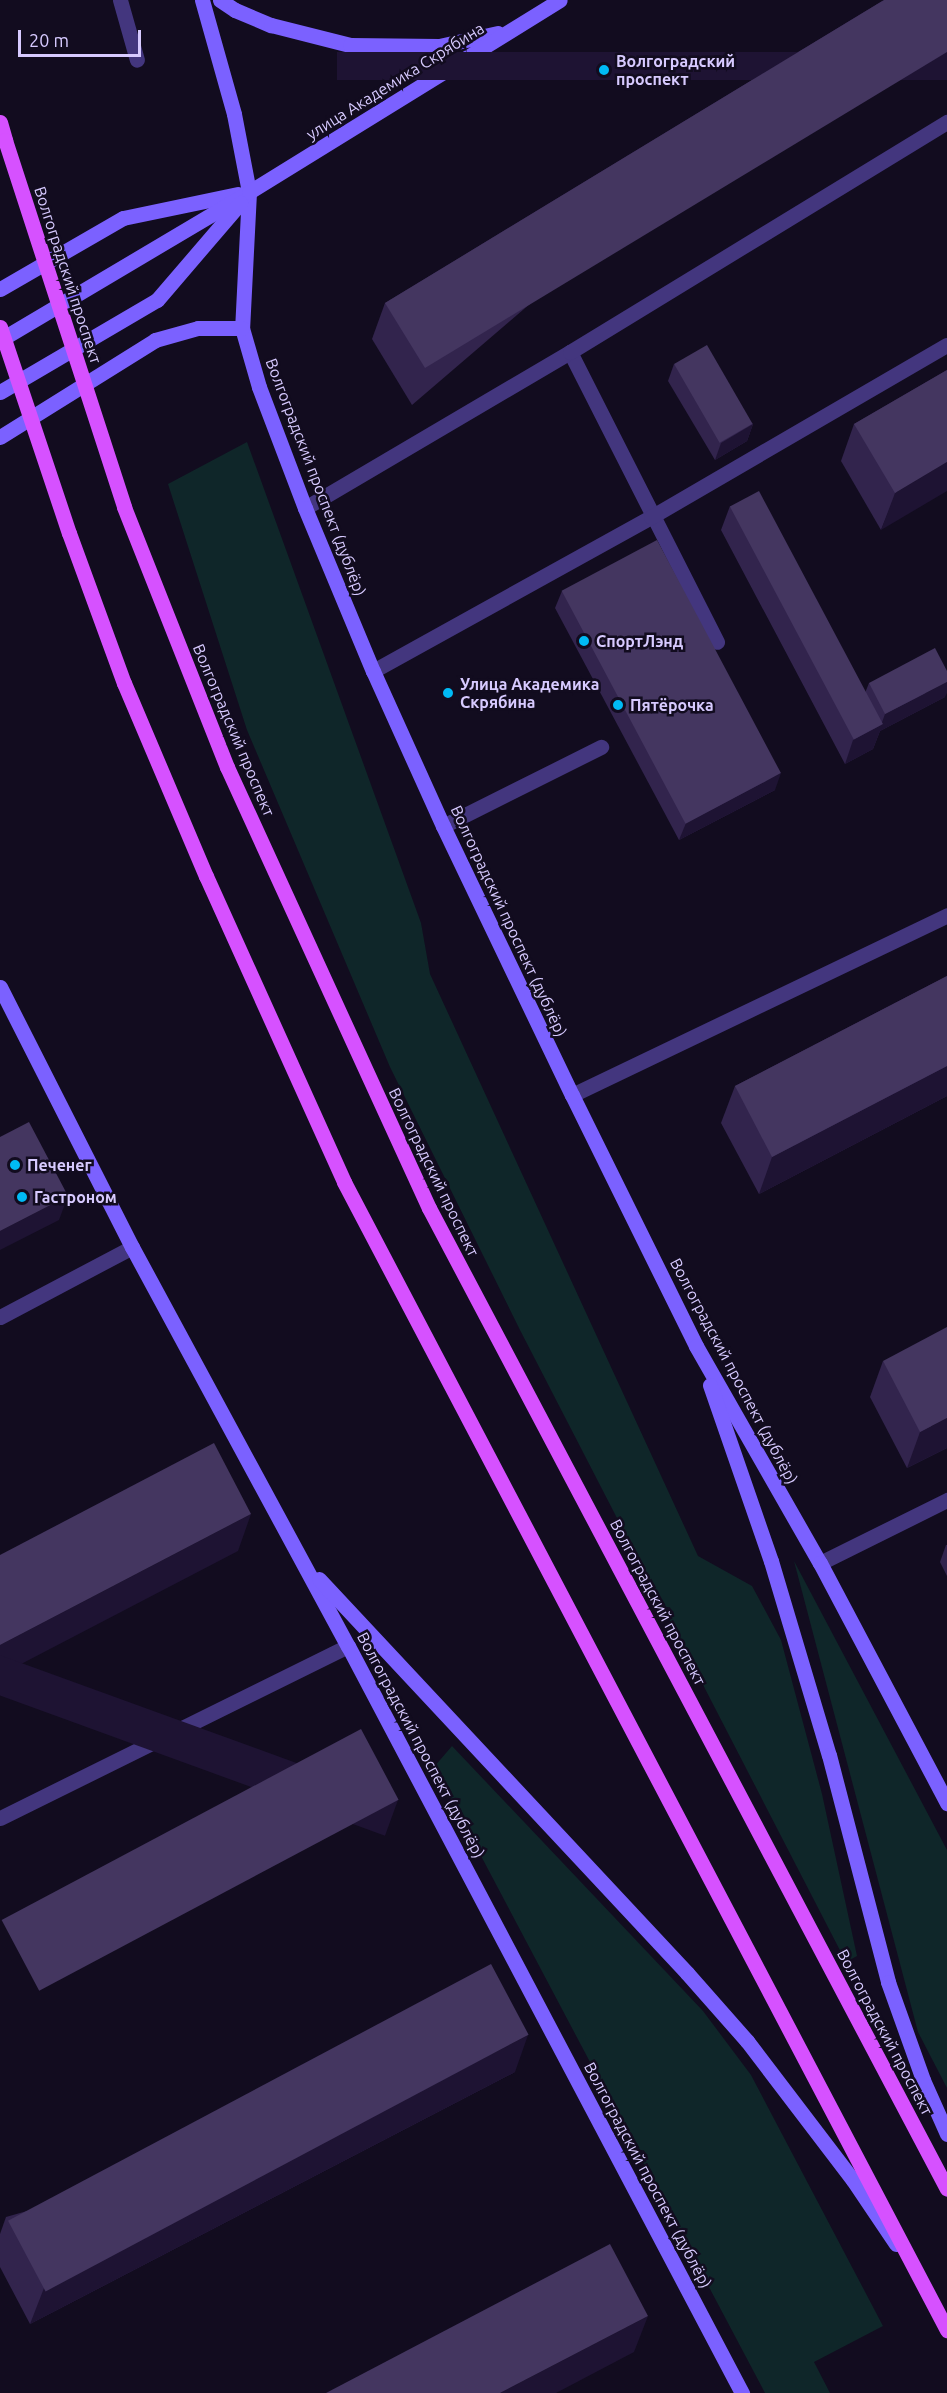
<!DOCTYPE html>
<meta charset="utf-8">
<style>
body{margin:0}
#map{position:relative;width:947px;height:2393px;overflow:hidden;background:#120c1f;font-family:Ubuntu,sans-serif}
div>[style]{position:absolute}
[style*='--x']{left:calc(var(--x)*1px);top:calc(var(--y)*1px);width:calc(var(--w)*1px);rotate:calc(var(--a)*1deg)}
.green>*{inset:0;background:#0f2629}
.lane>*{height:15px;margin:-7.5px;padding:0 7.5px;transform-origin:7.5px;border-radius:7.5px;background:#43367e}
.secondary>*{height:15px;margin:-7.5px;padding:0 7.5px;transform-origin:7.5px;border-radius:7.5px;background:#7b61ff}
.primary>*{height:15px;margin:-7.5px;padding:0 7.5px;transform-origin:7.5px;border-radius:7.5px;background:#d651ff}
.primary-bridge>*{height:15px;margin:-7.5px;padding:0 7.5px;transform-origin:7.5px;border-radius:7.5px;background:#d651ff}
.wall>*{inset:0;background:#32244d}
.shaded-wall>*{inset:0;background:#1e1333;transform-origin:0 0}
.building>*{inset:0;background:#443660;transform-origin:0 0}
.dots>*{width:16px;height:16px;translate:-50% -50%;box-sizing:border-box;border:3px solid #120c1f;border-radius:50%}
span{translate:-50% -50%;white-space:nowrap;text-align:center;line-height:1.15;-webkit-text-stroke:5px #120c1f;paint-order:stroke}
.poi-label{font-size:16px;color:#d7caff;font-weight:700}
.left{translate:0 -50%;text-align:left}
.street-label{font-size:16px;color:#d7caff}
.scale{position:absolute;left:18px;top:30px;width:123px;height:27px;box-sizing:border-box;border:3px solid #d7caff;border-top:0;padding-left:8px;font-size:18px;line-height:21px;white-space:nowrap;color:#d7caff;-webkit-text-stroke:4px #120c1f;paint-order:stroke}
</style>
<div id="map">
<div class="green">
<div style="clip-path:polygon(247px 442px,421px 923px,430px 974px,698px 1556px,752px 1586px,781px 1640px,822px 1794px,857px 1956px,846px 1962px,520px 1330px,390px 1067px,247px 730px,168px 484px)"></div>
<div style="clip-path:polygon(794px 1561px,947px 1850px,947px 2088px,918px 2032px)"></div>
<div style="clip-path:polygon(452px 1746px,703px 2011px,751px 2075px,883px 2326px,814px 2362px,830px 2393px,765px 2393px,434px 1767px)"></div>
</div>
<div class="lane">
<div style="--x:120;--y:0;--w:62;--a:74.2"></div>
<div style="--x:570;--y:352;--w:325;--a:63.1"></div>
<div style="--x:305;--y:508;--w:308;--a:-30.5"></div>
<div style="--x:570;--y:352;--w:442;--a:-31.4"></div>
<div style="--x:373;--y:671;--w:318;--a:-29"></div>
<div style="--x:651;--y:517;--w:342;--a:-30.2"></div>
<div style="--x:443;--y:826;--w:177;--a:-26.6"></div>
<div style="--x:572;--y:1095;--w:416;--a:-25.6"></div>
<div style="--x:0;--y:1317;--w:149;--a:-27.9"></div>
<div style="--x:820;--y:1563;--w:142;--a:-26.4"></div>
<div style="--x:0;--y:1818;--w:388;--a:-26.3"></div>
</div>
<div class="secondary">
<div style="--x:202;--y:0;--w:118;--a:74.3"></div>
<div style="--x:234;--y:114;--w:79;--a:79.1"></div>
<div style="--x:249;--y:192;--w:136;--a:92.9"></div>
<div style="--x:242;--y:328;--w:61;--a:73.9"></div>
<div style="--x:259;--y:387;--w:129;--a:69.2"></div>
<div style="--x:305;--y:508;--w:177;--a:67.4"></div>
<div style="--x:373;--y:671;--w:170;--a:65.7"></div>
<div style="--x:443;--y:826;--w:298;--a:64.4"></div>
<div style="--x:572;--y:1095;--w:280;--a:63.7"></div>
<div style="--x:696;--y:1346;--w:250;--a:60.3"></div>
<div style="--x:820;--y:1563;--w:272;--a:62.1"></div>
<div style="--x:220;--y:0;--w:18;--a:34"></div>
<div style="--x:235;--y:10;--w:39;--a:23"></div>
<div style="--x:271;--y:25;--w:81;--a:14.2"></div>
<div style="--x:350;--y:45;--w:89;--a:0.6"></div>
<div style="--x:439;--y:46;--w:60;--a:-12.4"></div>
<div style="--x:0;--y:289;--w:142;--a:-30"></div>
<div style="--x:123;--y:218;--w:117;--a:-11.8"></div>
<div style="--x:0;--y:340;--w:290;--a:-30.7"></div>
<div style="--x:249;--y:192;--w:365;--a:-31.7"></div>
<div style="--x:0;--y:392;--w:182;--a:-30.4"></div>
<div style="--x:157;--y:300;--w:128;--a:-49.4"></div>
<div style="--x:0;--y:437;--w:183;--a:-32"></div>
<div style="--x:155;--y:340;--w:45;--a:-15.6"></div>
<div style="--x:198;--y:328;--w:44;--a:0"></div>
<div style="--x:0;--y:987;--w:292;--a:63.1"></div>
<div style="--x:132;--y:1247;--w:454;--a:61.6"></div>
<div style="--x:348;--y:1646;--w:845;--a:62.19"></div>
<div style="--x:710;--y:1385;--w:186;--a:70.9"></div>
<div style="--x:771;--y:1561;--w:202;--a:73.4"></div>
<div style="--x:829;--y:1755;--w:235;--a:75.4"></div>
<div style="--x:888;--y:1982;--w:104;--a:70.3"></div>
<div style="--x:923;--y:2080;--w:59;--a:66"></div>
<div style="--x:319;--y:1579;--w:539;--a:46.95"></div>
<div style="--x:687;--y:1973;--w:91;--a:48.6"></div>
<div style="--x:747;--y:2041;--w:175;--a:52.7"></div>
<div style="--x:853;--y:2180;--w:77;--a:56.1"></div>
</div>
<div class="primary">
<div style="--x:0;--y:122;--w:19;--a:74"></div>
<div style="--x:124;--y:507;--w:280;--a:68.4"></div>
<div style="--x:227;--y:767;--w:485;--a:65.4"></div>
<div style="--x:429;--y:1208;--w:1109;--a:62.16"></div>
<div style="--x:69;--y:533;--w:160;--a:69.9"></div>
<div style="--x:124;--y:683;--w:210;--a:67"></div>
<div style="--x:206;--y:876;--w:336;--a:65.7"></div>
<div style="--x:344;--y:1182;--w:1297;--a:62.29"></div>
</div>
<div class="primary-bridge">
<div style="--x:5;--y:140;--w:386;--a:72"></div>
<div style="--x:0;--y:327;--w:217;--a:71.5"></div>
</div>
<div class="wall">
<div style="clip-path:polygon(884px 0,412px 405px,372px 339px,385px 303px)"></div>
<div style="clip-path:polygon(674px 364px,753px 424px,747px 441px,715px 460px,668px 381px)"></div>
<div style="clip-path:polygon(947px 370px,881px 530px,841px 461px,854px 424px)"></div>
<div style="clip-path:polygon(730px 506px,865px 693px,869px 683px,945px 697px,880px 731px,873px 749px,845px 764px,721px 530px)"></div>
<div style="clip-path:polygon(562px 591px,775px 790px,679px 840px,555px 608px)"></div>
<div style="clip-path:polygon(947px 976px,947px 1096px,759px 1194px,721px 1123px,735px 1086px)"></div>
<div style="clip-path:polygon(883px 1361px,947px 1448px,907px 1468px,870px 1397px)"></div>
<div style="clip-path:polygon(946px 1545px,947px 1545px,947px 1576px,940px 1562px)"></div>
<div style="clip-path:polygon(515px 2072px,30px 2324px,0 2267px,0 2234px,6px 2217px)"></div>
</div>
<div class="shaded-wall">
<div style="left:947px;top:52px;width:28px;height:610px;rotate:90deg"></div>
<div style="clip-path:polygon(753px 424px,747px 441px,715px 460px,721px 443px)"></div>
<div style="clip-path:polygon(947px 462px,947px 491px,881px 530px,895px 493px)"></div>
<div style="clip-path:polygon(947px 682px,947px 693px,945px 697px,880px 731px,873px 749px,845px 764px,853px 740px,881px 725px,885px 714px)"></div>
<div style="clip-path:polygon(781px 773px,775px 790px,679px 840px,686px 823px)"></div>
<div style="clip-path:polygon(947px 1066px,947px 1096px,759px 1194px,772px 1157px)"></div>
<div style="clip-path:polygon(68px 1196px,59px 1220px,0 1250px,0 1231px)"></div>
<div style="clip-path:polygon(947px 1418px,947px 1448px,907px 1468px,920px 1432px)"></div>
<div style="clip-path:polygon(251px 1514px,238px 1551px,0 1675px,0 1645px)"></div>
<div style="left:398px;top:1800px;width:38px;height:449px;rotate:110deg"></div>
<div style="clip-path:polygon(528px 2035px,515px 2072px,30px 2324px,44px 2288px)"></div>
<div style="clip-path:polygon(648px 2316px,634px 2352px,556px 2393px,500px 2393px)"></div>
</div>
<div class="building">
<div style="clip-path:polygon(884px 0,947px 0,947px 52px,425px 368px,385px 303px)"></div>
<div style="left:707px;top:345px;width:91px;height:38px;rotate:60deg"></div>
<div style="clip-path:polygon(947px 370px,947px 462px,895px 493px,854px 424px)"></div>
<div style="left:759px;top:491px;width:264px;height:33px;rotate:62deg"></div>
<div style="left:657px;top:540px;width:264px;height:108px;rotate:62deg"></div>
<div style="clip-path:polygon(935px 648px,947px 671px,947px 682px,885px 714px,869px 683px)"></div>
<div style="clip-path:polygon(947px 976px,947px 1066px,772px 1157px,735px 1086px)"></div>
<div style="clip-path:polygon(29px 1122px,68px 1196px,0 1231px,0 1137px)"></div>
<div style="clip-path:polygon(947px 1327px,947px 1418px,920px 1432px,883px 1361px)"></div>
<div style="clip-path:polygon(214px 1443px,251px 1514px,0 1645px,0 1555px)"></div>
<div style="left:361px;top:1729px;width:80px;height:407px;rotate:62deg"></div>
<div style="left:491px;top:1964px;width:80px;height:547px;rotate:62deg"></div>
<div style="clip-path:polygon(610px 2244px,648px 2316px,500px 2393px,326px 2393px)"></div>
</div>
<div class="dots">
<div style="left:604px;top:70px;background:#00baf5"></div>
<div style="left:584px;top:641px;background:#00baf5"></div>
<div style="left:448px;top:693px;background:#00baf5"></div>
<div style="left:618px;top:705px;background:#00baf5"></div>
<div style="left:15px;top:1165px;background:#00baf5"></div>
<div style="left:22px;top:1197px;background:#00baf5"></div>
</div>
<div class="poi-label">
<span class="left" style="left:616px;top:70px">Волгоградский<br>проспект</span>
<span class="left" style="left:596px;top:641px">СпортЛэнд</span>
<span class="left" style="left:460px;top:693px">Улица Академика<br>Скрябина</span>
<span class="left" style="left:630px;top:705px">Пятёрочка</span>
<span class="left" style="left:27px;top:1165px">Печенег</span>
<span class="left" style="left:34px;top:1197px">Гастроном</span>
</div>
<div class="street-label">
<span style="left:395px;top:81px;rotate:-32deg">улица Академика Скрябина</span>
<span style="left:68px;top:275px;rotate:72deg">Волгоградский проспект</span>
<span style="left:316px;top:477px;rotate:69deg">Волгоградский проспект (дублёр)</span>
<span style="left:234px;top:730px;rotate:67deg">Волгоградский проспект</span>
<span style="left:509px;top:921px;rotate:65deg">Волгоградский проспект (дублёр)</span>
<span style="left:434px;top:1172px;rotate:64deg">Волгоградский проспект</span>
<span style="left:734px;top:1371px;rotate:62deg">Волгоградский проспект (дублёр)</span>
<span style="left:658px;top:1602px;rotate:62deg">Волгоградский проспект</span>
<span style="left:421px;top:1745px;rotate:62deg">Волгоградский проспект (дублёр)</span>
<span style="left:885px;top:2032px;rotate:62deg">Волгоградский проспект</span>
<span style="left:648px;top:2175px;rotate:62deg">Волгоградский проспект (дублёр)</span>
</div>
<div class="scale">20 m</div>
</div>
